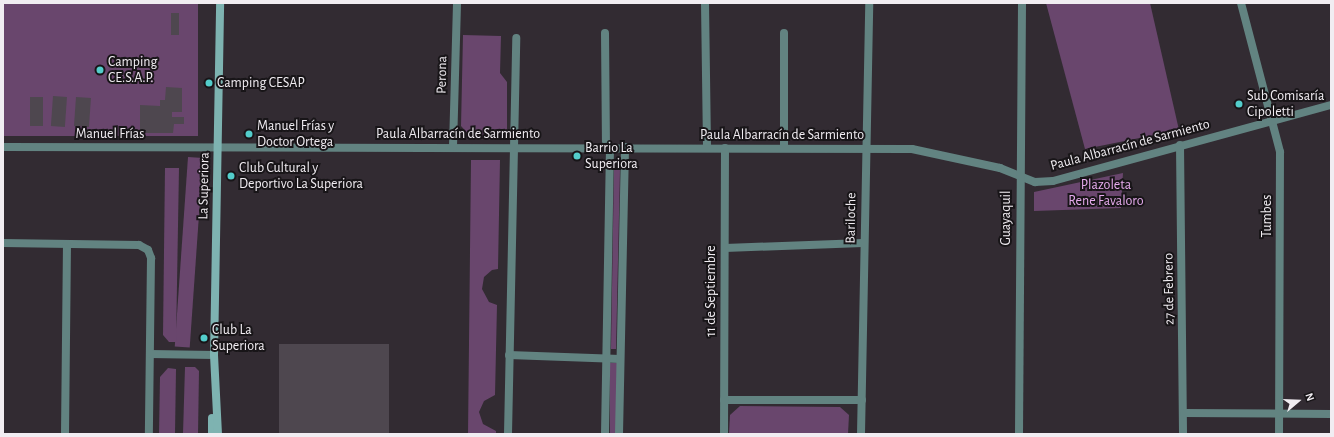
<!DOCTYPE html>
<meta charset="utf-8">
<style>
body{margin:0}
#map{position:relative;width:1334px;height:437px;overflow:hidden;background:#322b32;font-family:"Alegreya Sans",sans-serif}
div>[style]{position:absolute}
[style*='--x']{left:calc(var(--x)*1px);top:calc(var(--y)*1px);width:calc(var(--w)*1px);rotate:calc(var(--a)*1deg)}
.green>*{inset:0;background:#69466d;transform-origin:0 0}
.building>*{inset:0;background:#4e474f;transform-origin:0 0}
.street>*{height:8px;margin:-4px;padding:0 4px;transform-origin:4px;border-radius:4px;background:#628381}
.secondary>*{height:8px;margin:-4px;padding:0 4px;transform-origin:4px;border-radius:4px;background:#7eb3b1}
.dots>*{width:11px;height:11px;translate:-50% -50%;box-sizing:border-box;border:2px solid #181518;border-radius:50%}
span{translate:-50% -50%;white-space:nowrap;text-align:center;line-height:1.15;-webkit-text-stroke:4px #181518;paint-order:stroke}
.poi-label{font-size:14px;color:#f1edf2}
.left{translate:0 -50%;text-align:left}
.street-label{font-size:14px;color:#f1edf2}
.park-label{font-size:14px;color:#e6abed}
.frame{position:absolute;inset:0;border:4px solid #f1edf2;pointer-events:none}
.north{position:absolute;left:1278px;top:381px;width:40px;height:40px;-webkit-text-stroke:3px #181518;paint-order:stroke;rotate:71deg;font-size:11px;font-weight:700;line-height:16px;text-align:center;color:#f1edf2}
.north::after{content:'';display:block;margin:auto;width:14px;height:18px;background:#f1edf2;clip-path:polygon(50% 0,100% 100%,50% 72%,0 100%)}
</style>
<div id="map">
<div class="green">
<div style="left:3px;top:3px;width:195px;height:133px"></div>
<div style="clip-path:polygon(1046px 3px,1150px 3px,1179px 130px,1085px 149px)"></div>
<div style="clip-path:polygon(463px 35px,501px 36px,500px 73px,507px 82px,507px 129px,497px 139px,471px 137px,461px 126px)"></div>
<div style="left:188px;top:157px;width:15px;height:190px;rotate:4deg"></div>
<div style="clip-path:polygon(471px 160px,500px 160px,498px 269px,492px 270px,484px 277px,482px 289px,489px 302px,497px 305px,495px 395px,484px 401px,479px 412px,483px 424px,496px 431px,496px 434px,468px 434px)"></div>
<div style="clip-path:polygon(165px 168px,179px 168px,176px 342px,169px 342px,163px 335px)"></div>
<div style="clip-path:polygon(614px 169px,620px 169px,616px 349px,611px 349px)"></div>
<div style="clip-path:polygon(1123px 173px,1121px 208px,1034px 211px,1034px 192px)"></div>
<div style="left:610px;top:363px;width:7px;height:71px"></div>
<div style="clip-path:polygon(185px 367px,195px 367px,199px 371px,198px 434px,183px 434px)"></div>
<div style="clip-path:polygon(168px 368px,176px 369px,175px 434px,159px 434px,160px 377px)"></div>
<div style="clip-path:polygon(740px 406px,840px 407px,849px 415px,848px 434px,729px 434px,730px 415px)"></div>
</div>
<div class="building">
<div style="left:171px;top:13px;width:8px;height:22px"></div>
<div style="clip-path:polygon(166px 87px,182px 88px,182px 112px,172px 112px,172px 117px,184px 117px,184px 124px,174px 124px,173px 133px,140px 133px,140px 105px,160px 106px,160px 100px,165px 100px)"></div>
<div style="left:53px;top:96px;width:14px;height:30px;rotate:4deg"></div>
<div style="left:30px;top:97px;width:13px;height:29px"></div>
<div style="left:76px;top:97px;width:15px;height:29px;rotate:4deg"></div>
<div style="left:279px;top:344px;width:110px;height:90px"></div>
</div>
<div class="street">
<div style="--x:705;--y:3;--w:145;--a:89.2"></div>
<div style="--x:1241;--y:3;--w:154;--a:75.3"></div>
<div style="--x:1280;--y:152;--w:282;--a:90.2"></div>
<div style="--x:605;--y:33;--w:114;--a:89.5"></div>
<div style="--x:784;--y:33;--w:115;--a:90"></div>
<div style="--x:1180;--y:145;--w:289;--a:89.4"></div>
<div style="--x:3;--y:147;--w:909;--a:0.13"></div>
<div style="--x:912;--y:149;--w:90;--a:12.2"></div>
<div style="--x:1000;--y:168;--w:38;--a:22"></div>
<div style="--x:1035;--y:182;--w:18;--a:-3"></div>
<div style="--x:1053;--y:181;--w:288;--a:-15.3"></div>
<div style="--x:453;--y:147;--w:144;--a:-88.4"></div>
<div style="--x:3;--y:243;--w:136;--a:0.8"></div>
<div style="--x:139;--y:245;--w:10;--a:29"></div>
<div style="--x:148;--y:250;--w:9;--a:69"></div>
<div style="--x:151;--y:258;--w:176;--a:90.7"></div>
<div style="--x:725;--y:248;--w:138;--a:-2.1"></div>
<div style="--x:150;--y:354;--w:64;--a:0.9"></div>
<div style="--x:509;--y:355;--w:111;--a:2.1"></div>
<div style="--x:724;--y:400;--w:138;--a:0"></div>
<div style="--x:1184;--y:413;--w:147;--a:0.4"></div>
<div style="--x:65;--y:434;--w:190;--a:-89.4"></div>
<div style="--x:508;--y:434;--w:396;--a:-88.8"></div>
<div style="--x:605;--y:434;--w:286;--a:-89"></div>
<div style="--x:619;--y:434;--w:287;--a:-88.8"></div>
<div style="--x:724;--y:434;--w:286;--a:-89.8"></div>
<div style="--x:861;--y:434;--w:431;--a:-88.9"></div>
<div style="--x:1019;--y:434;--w:431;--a:-89.6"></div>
</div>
<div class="secondary">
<div style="--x:212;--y:434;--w:16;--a:-90"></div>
<div style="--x:218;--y:434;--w:79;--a:-92.9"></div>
<div style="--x:214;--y:355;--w:352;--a:-89"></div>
</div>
<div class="dots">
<div style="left:100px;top:70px;background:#53cdcb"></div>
<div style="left:209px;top:83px;background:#53cdcb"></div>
<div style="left:1239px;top:104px;background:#53cdcb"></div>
<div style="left:249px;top:134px;background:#53cdcb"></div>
<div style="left:577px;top:156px;background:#53cdcb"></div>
<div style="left:231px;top:176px;background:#53cdcb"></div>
<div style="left:204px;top:338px;background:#53cdcb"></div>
</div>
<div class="poi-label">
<span class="left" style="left:108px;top:70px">Camping<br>CE.S.A.P.</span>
<span class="left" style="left:217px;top:83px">Camping CESAP</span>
<span class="left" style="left:1247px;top:104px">Sub Comisaría<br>Cipoletti</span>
<span class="left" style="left:257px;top:134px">Manuel Frías y<br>Doctor Ortega</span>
<span class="left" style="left:585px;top:156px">Barrio La<br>Superiora</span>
<span class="left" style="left:239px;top:176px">Club Cultural y<br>Deportivo La Superiora</span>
<span class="left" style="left:212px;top:338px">Club La<br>Superiora</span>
</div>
<div class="street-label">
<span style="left:442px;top:75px;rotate:-89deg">Perona</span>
<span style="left:110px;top:134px">Manuel Frías</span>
<span style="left:458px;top:134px">Paula Albarracín de Sarmiento</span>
<span style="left:782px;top:135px">Paula Albarracín de Sarmiento</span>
<span style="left:1130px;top:145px;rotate:-15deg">Paula Albarracín de Sarmiento</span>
<span style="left:204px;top:186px;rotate:-89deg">La Superiora</span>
<span style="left:1267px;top:216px;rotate:-90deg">Tumbes</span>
<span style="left:851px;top:218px;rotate:-89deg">Bariloche</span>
<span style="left:1006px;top:218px;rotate:-90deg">Guayaquil</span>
<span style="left:1169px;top:289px;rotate:-91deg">27 de Febrero</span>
<span style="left:711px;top:291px;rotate:-90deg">11 de Septiembre</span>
</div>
<div class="park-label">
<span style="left:1106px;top:193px">Plazoleta<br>Rene Favaloro</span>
</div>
<div class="frame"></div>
<div class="north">N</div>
</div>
